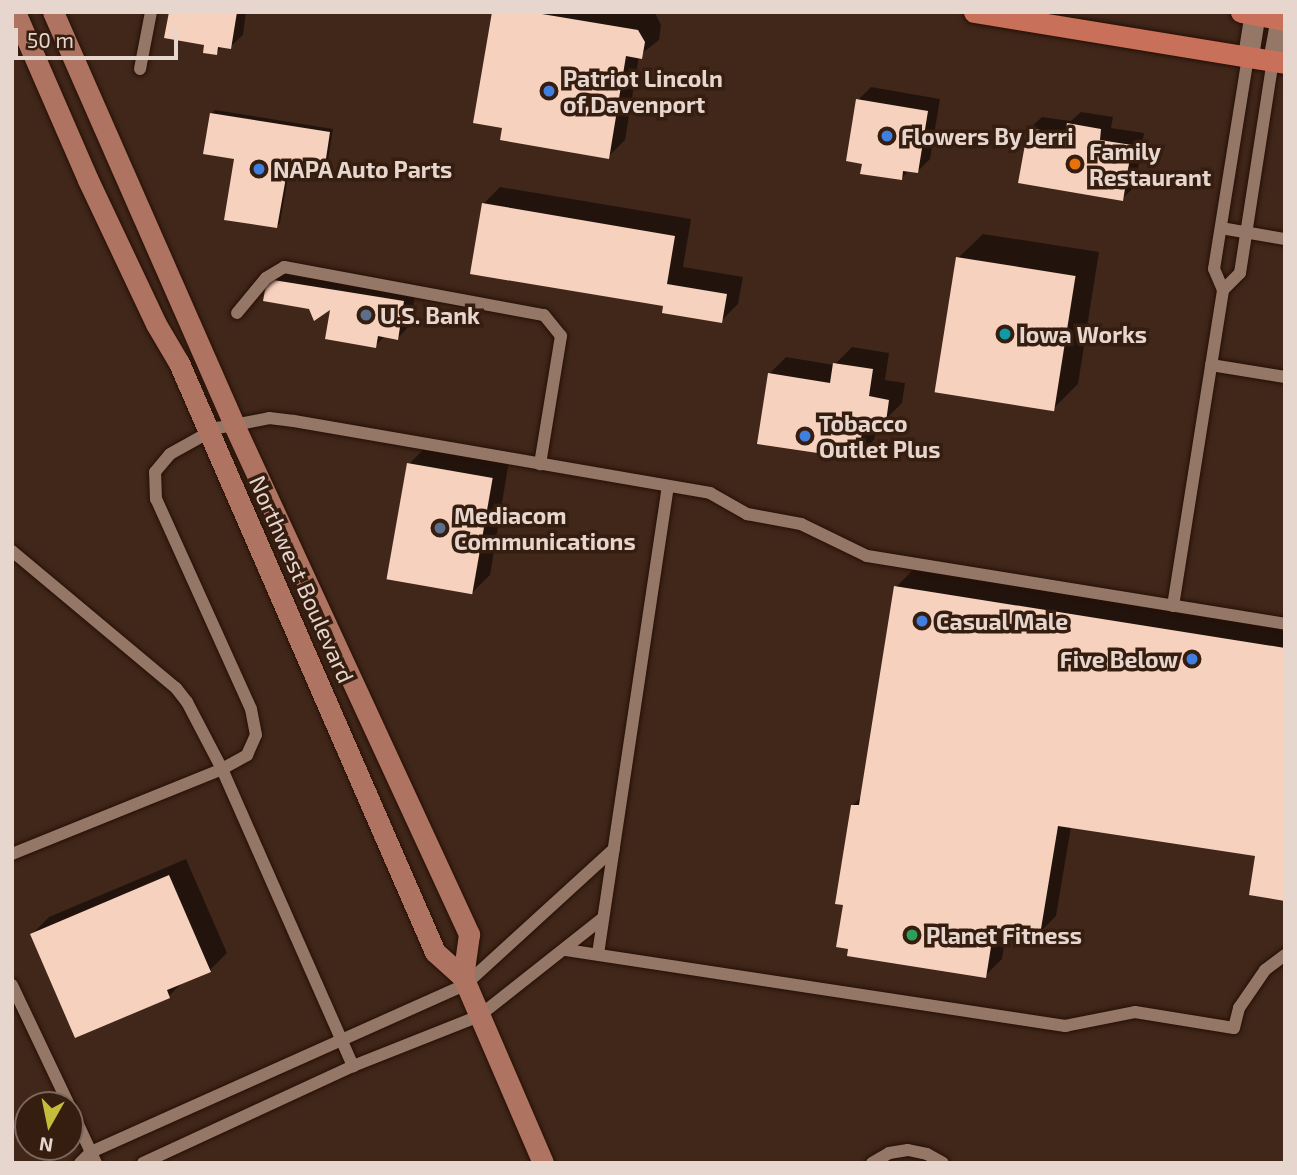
<!DOCTYPE html>
<style>
body{margin:0}
#map{position:relative;width:1297px;height:1175px;overflow:hidden;background:#40271a;font-family:"Exo 2",sans-serif}
div>[style]{position:absolute}
[style*='--x']{left:calc(var(--x)*1px);top:calc(var(--y)*1px);width:calc(var(--w)*1px);rotate:calc(var(--a)*1deg)}
.shadow>*{inset:0;background:#0007}
.building>*{inset:0;background:#f6d1be;transform-origin:0 0}
.roads{filter:drop-shadow(0 0 2px #260f04) drop-shadow(0 0 2px #260f04)}
.lane>*{height:12px;margin:-6px;padding:0 6px;transform-origin:6px;border-radius:6px;background:#957768}
.street>*{height:21px;margin:-10.5px;padding:0 10.5px;transform-origin:10.5px;border-radius:10.5px;background:#957768}
.secondary>*{height:21px;margin:-10.5px;padding:0 10.5px;transform-origin:10.5px;border-radius:10.5px;background:#ae7461}
.primary>*{height:21px;margin:-10.5px;padding:0 10.5px;transform-origin:10.5px;border-radius:10.5px;background:#c8705a}
.dots>*{width:19px;height:19px;translate:-50% -50%;box-sizing:border-box;border:4px solid #351d10;border-radius:50%}
span{translate:-50% -50%;white-space:nowrap;text-align:center;line-height:1.15;-webkit-text-stroke:7px #351d10;paint-order:stroke}
.poi-label{font-size:23px;color:#e7d6ce;font-weight:700}
.left{translate:0 -50%;text-align:left}
.right{translate:-100% -50%;text-align:right}
.street-label{font-size:23px;color:#e7d6ce}
.frame{position:absolute;inset:0;border:14px solid #e7d6ce;pointer-events:none}
.north{position:absolute;left:14px;top:1091px;width:70px;height:70px;box-sizing:border-box;background:#351d10;border:2px solid #7c675c;border-radius:50%;rotate:189deg;font-size:19px;font-weight:700;line-height:28px;text-align:center;color:#e7d6ce}
.north::after{content:'';display:block;margin:auto;width:24px;height:32px;background:#c6bc3c;clip-path:polygon(50% 0,100% 100%,50% 72%,0 100%)}
.scale{position:absolute;left:14px;top:28px;width:164px;height:32px;box-sizing:border-box;border:4px solid #e7d6ce;border-top:0;padding-left:9px;font-size:21px;line-height:24px;white-space:nowrap;color:#e7d6ce;-webkit-text-stroke:5px #351d10;paint-order:stroke}
</style>
<div id="map">
<div class="shadow">
<div style="clip-path:polygon(171px 12px,246px 12px,243px 35px,230px 47px,223px 46px,216px 53px)"></div>
<div style="clip-path:polygon(494px 12px,655px 13px,661px 25px,659px 40px,639px 56px,625px 140px,608px 157px,504px 126px)"></div>
<div style="clip-path:polygon(871px 87px,940px 99px,930px 159px,917px 172px,909px 170px,901px 179px,864px 163px,858px 100px)"></div>
<div style="clip-path:polygon(215px 110px,333px 129px,327px 167px,324px 170px,290px 165px,280px 223px,277px 226px,211px 114px)"></div>
<div style="clip-path:polygon(1081px 112px,1113px 117px,1111px 128px,1144px 133px,1135px 186px,1122px 199px,1029px 129px,1042px 117px,1071px 121px)"></div>
<div style="clip-path:polygon(500px 187px,691px 219px,683px 267px,743px 277px,738px 304px,721px 321px,483px 204px)"></div>
<div style="clip-path:polygon(983px 234px,1099px 252px,1078px 384px,1053px 409px,958px 258px)"></div>
<div style="clip-path:polygon(281px 267px,416px 289px,410px 325px,398px 338px,385px 336px,375px 346px,332px 306px,310px 308px,269px 279px)"></div>
<div style="clip-path:polygon(852px 347px,889px 353px,885px 380px,905px 383px,902px 403px,885px 420px,878px 419px,874px 440px,857px 457px,769px 374px,786px 357px,834px 365px)"></div>
<div style="clip-path:polygon(426px 447px,509px 461px,490px 575px,473px 592px,409px 464px)"></div>
<div style="clip-path:polygon(913px 570px,1285px 629px,1285px 899px,1257px 855px,1071px 827px,1056px 916px,1039px 933px,1007px 928px,1002px 959px,985px 976px,845px 904px,852px 806px,863px 795px,896px 587px)"></div>
<div style="clip-path:polygon(186px 859px,227px 953px,210px 970px,184px 981px,169px 996px,32px 934px,49px 917px)"></div>
</div>
<div class="building">
<div style="clip-path:polygon(169px 12px,237px 12px,231px 49px,218px 47px,217px 55px,203px 53px,204px 45px,164px 38px)"></div>
<div style="clip-path:polygon(492px 12px,530px 12px,638px 30px,645px 42px,642px 59px,626px 56px,609px 159px,500px 140px,502px 128px,473px 123px)"></div>
<div style="clip-path:polygon(856px 99px,928px 111px,918px 173px,903px 171px,902px 180px,860px 174px,862px 164px,846px 161px)"></div>
<div style="clip-path:polygon(210px 113px,330px 132px,324px 172px,288px 166px,277px 228px,224px 220px,234px 159px,203px 154px)"></div>
<div style="clip-path:polygon(1067px 123px,1101px 129px,1100px 140px,1132px 145px,1123px 201px,1018px 183px,1028px 128px,1065px 134px)"></div>
<div style="clip-path:polygon(482px 203px,675px 236px,667px 284px,727px 294px,722px 323px,662px 313px,663px 306px,470px 274px)"></div>
<div style="left:956px;top:257px;width:121px;height:137px;rotate:9deg"></div>
<div style="clip-path:polygon(267px 279px,404px 301px,398px 340px,378px 336px,376px 348px,325px 339px,330px 310px,314px 321px,309px 309px,263px 301px)"></div>
<div style="clip-path:polygon(833px 363px,873px 369px,869px 396px,889px 400px,886px 422px,864px 419px,858px 459px,757px 444px,768px 373px,830px 383px)"></div>
<div style="left:407px;top:463px;width:87px;height:118px;rotate:10deg"></div>
<div style="clip-path:polygon(894px 586px,1285px 648px,1285px 901px,1249px 895px,1255px 856px,1058px 826px,1040px 935px,994px 928px,986px 978px,847px 956px,848px 949px,836px 947px,843px 905px,835px 904px,851px 805px,859px 805px)"></div>
<div style="clip-path:polygon(169px 875px,211px 972px,167px 990px,170px 998px,75px 1038px,30px 934px)"></div>
</div>
<div class="roads">
<div class="lane">
<div style="--x:140;--y:69;--w:58;--a:-79.1"></div>
<div style="--x:1221;--y:228;--w:65;--a:9.8"></div>
<div style="--x:1223;--y:290;--w:24;--a:-45"></div>
<div style="--x:1240;--y:273;--w:215;--a:-81.2"></div>
<div style="--x:237;--y:313;--w:45;--a:-50.4"></div>
<div style="--x:266;--y:278;--w:21;--a:-31"></div>
<div style="--x:284;--y:267;--w:264;--a:10.5"></div>
<div style="--x:544;--y:315;--w:27;--a:51"></div>
<div style="--x:561;--y:336;--w:130;--a:99.3"></div>
<div style="--x:1211;--y:365;--w:75;--a:9.2"></div>
<div style="--x:12;--y:551;--w:214;--a:39.9"></div>
<div style="--x:176;--y:688;--w:18;--a:52"></div>
<div style="--x:187;--y:702;--w:76;--a:62.4"></div>
<div style="--x:222;--y:769;--w:325;--a:66.2"></div>
<div style="--x:1173;--y:606;--w:320;--a:-81"></div>
<div style="--x:1223;--y:290;--w:23;--a:-113"></div>
<div style="--x:1214;--y:269;--w:216;--a:-80.9"></div>
<div style="--x:12;--y:854;--w:227;--a:-22"></div>
<div style="--x:222;--y:769;--w:29;--a:-29"></div>
<div style="--x:247;--y:755;--w:22;--a:-66"></div>
<div style="--x:256;--y:735;--w:26;--a:-101"></div>
<div style="--x:251;--y:709;--w:230;--a:-114.3"></div>
<div style="--x:156;--y:499;--w:27;--a:-92"></div>
<div style="--x:155;--y:472;--w:23;--a:-50"></div>
<div style="--x:170;--y:454;--w:54;--a:-29"></div>
<div style="--x:217;--y:428;--w:17;--a:-10"></div>
<div style="--x:234;--y:425;--w:36;--a:-11"></div>
<div style="--x:269;--y:418;--w:25;--a:7"></div>
<div style="--x:294;--y:421;--w:422;--a:9.8"></div>
<div style="--x:710;--y:493;--w:43;--a:29.6"></div>
<div style="--x:747;--y:514;--w:55;--a:10.5"></div>
<div style="--x:801;--y:524;--w:73;--a:25.9"></div>
<div style="--x:867;--y:556;--w:423;--a:9.2"></div>
<div style="--x:566;--y:950;--w:505;--a:8.66"></div>
<div style="--x:1065;--y:1026;--w:71;--a:-11.3"></div>
<div style="--x:1135;--y:1012;--w:100;--a:9.2"></div>
<div style="--x:1234;--y:1028;--w:21;--a:-76"></div>
<div style="--x:1239;--y:1008;--w:46;--a:-55.6"></div>
<div style="--x:1265;--y:970;--w:25;--a:-37"></div>
<div style="--x:598;--y:954;--w:472;--a:-81.5"></div>
<div style="--x:12;--y:985;--w:133;--a:64.6"></div>
<div style="--x:70;--y:1107;--w:62;--a:65.1"></div>
<div style="--x:80;--y:1163;--w:16;--a:-45"></div>
<div style="--x:91;--y:1152;--w:411;--a:-24.1"></div>
<div style="--x:466;--y:984;--w:200;--a:-42.4"></div>
<div style="--x:143;--y:1163;--w:231;--a:-24.8"></div>
<div style="--x:353;--y:1066;--w:136;--a:-21.6"></div>
<div style="--x:479;--y:1016;--w:158;--a:-38.3"></div>
<div style="--x:872;--y:1163;--w:20;--a:-30"></div>
<div style="--x:889;--y:1153;--w:19;--a:-9"></div>
<div style="--x:908;--y:1150;--w:19;--a:12"></div>
<div style="--x:927;--y:1154;--w:18;--a:29"></div>
</div>
<div class="street">
<div style="--x:1248;--y:56;--w:45;--a:-81"></div>
<div style="--x:1273;--y:61;--w:50;--a:-79.6"></div>
</div>
<div class="secondary">
<div style="--x:15;--y:12;--w:183;--a:66.5"></div>
<div style="--x:88;--y:180;--w:159;--a:64.7"></div>
<div style="--x:156;--y:324;--w:45;--a:59.5"></div>
<div style="--x:179;--y:363;--w:642;--a:66.51"></div>
<div style="--x:435;--y:952;--w:38;--a:42"></div>
<div style="--x:463;--y:977;--w:202;--a:66.7"></div>
<div style="--x:53;--y:12;--w:451;--a:66.3"></div>
<div style="--x:234;--y:425;--w:561;--a:65.22"></div>
<div style="--x:469;--y:934;--w:43;--a:97.9"></div>
</div>
<div class="primary">
<div style="--x:974;--y:12;--w:315;--a:9.3"></div>
<div style="--x:1241;--y:12;--w:45;--a:10.3"></div>
</div>
</div>
<div class="dots">
<div style="left:549px;top:91px;background:#3f7fe0"></div>
<div style="left:887px;top:136px;background:#3f7fe0"></div>
<div style="left:1075px;top:164px;background:#e8710a"></div>
<div style="left:259px;top:169px;background:#3f7fe0"></div>
<div style="left:366px;top:315px;background:#5c6f8a"></div>
<div style="left:1005px;top:334px;background:#0f9aa8"></div>
<div style="left:805px;top:436px;background:#3f7fe0"></div>
<div style="left:440px;top:528px;background:#5c6f8a"></div>
<div style="left:922px;top:621px;background:#3f7fe0"></div>
<div style="left:1192px;top:659px;background:#3f7fe0"></div>
<div style="left:912px;top:935px;background:#2e9e5b"></div>
</div>
<div class="poi-label">
<span class="left" style="left:563px;top:91px">Patriot Lincoln<br>of Davenport</span>
<span class="left" style="left:901px;top:136px">Flowers By Jerri</span>
<span class="left" style="left:1089px;top:164px">Family<br>Restaurant</span>
<span class="left" style="left:273px;top:169px">NAPA Auto Parts</span>
<span class="left" style="left:380px;top:315px">U.S. Bank</span>
<span class="left" style="left:1019px;top:334px">Iowa Works</span>
<span class="left" style="left:819px;top:436px">Tobacco<br>Outlet Plus</span>
<span class="left" style="left:454px;top:528px">Mediacom<br>Communications</span>
<span class="left" style="left:936px;top:621px">Casual Male</span>
<span class="right" style="left:1178px;top:659px">Five Below</span>
<span class="left" style="left:926px;top:935px">Planet Fitness</span>
</div>
<div class="street-label">
<span style="left:302px;top:579px;rotate:66deg">Northwest Boulevard</span>
</div>
<div class="frame"></div>
<div class="north">N</div>
<div class="scale">50 m</div>
</div>
